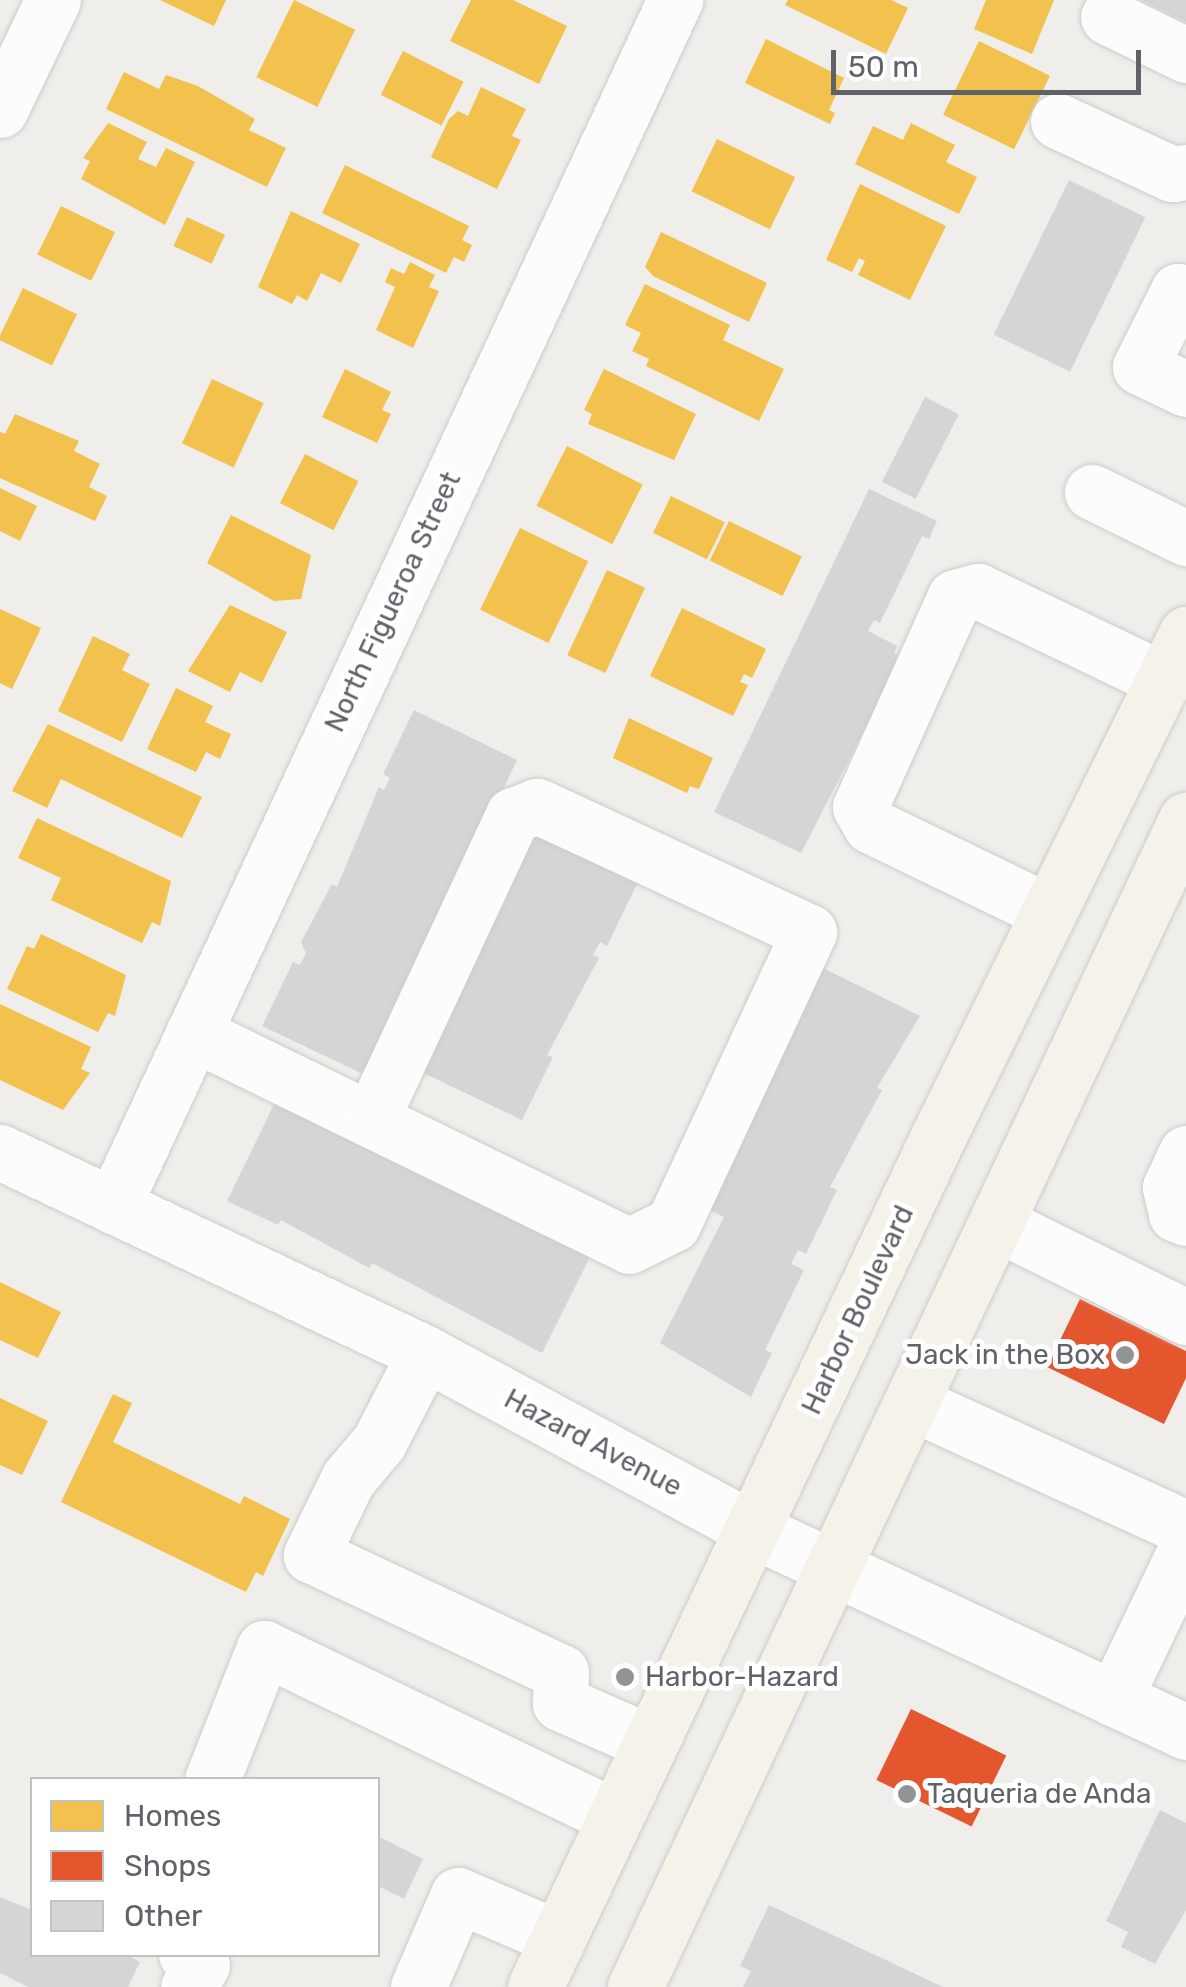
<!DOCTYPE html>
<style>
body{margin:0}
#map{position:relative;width:1186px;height:1987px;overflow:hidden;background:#efeeea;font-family:Rubik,sans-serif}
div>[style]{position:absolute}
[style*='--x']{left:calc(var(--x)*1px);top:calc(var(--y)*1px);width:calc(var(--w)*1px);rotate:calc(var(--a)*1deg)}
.homes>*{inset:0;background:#f2c14e;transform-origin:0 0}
.shops>*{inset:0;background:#e4572e;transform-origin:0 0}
.building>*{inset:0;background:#d6d5d3;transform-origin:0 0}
.roads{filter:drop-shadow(0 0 2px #cbcccc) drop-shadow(0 0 2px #cbcccc)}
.minor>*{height:55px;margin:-27.5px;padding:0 27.5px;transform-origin:27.5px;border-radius:27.5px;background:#fdfcfc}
.major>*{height:55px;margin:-27.5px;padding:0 27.5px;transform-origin:27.5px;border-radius:27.5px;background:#f4f2e9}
.dots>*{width:28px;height:28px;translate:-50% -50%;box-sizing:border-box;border:5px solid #fff;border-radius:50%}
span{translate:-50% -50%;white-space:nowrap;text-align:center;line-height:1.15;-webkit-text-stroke:10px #fff;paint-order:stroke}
.street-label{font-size:28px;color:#5f6368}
.poi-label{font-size:28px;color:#5f6368}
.right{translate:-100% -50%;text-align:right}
.left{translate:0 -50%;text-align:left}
.legend{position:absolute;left:30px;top:1777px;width:350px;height:180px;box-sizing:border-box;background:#fff;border:2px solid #bfc1c3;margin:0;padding:12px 18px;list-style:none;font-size:30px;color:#5f6368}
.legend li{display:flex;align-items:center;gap:20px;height:50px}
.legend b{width:50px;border:2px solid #bfc1c3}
.scale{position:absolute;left:831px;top:50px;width:310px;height:45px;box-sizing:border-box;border:5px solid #5f6368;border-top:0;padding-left:12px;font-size:30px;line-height:35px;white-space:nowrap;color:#5f6368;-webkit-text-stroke:8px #fff;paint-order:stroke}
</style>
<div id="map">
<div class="homes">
<div style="clip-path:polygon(160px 0,226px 0,214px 26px)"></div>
<div style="left:294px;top:0;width:68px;height:86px;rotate:26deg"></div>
<div style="clip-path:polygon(471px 0,513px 0,567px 26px,539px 84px,450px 41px)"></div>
<div style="clip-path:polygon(788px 0,891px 0,908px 8px,886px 54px,785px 5px)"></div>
<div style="clip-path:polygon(986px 0,1054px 0,1032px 54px,974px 29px)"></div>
<div style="clip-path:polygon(766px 39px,844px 78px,829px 110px,835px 113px,830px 124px,745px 83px)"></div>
<div style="left:979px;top:41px;width:79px;height:82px;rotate:26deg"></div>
<div style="left:403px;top:51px;width:68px;height:49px;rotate:27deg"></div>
<div style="clip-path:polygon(124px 72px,159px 89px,166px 75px,198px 86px,255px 119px,249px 130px,286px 148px,267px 187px,106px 109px)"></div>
<div style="clip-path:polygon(481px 87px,526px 109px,512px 136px,521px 140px,497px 189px,431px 157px,449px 119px,458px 111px,468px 116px)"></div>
<div style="clip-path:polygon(108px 123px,147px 142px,138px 159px,156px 167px,166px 148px,195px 162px,165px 225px,81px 179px,90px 161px,83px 158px)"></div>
<div style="clip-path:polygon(911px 123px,955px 145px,946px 162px,977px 177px,959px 214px,855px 164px,873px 126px,903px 140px)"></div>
<div style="left:717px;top:139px;width:87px;height:58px;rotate:26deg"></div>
<div style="clip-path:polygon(345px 165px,469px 226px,462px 240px,472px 245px,464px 262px,454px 257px,446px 273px,322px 213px)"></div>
<div style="clip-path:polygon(860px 184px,946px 226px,910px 300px,858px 275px,865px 261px,859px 258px,852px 272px,826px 260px)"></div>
<div style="left:61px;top:206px;width:60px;height:54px;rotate:26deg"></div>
<div style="clip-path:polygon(291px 211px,360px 244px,341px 283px,321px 273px,307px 301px,297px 295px,292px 304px,258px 287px)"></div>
<div style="left:187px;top:217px;width:42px;height:32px;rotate:25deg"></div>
<div style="clip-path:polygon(661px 232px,767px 283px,749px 322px,653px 276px,645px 267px)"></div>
<div style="clip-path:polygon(410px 262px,435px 275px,429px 287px,439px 291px,413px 348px,376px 330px,395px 287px,385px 282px,391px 268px,404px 274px)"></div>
<div style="clip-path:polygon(645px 284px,730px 325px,723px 340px,784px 369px,759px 421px,646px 366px,649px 359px,632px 351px,641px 333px,625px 325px)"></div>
<div style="left:23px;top:288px;width:60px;height:57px;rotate:26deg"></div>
<div style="clip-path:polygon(345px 369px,391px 392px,382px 410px,391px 414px,377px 443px,322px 417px)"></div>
<div style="clip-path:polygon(604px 369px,696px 414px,674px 460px,588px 424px,592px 414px,584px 410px)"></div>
<div style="left:212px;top:379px;width:57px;height:71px;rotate:25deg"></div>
<div style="clip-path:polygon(15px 414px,79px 441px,74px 451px,100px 464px,89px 487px,107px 496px,95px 521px,0 478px,0 432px,5px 434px)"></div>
<div style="left:567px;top:446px;width:85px;height:67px;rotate:27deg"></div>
<div style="left:305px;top:454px;width:60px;height:55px;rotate:27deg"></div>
<div style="clip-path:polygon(0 488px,37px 506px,20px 541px,0 531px)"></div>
<div style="left:671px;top:496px;width:60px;height:41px;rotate:26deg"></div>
<div style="clip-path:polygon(231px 515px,311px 555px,301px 599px,274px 601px,207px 563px)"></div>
<div style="left:729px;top:521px;width:81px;height:44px;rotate:26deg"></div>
<div style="left:520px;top:528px;width:76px;height:91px;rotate:26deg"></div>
<div style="left:607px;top:570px;width:42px;height:94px;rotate:25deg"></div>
<div style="clip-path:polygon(230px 605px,287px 632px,262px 683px,240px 672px,230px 692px,188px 671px)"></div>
<div style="clip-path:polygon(682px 608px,766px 649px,752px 678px,744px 674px,740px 682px,748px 685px,733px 716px,650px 676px)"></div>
<div style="clip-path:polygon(0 609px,41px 628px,12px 689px,0 683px)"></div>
<div style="clip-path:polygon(93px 636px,130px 654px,122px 670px,150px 684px,122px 742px,58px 711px)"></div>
<div style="clip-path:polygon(176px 688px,213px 706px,205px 722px,231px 734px,220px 759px,206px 752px,196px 772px,147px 749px)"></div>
<div style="clip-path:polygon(629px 718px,713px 758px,699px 789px,690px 786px,687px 793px,613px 758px)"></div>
<div style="clip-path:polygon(48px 724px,202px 797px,182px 838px,61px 779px,47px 808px,12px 791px)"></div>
<div style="clip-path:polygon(37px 818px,171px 881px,160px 926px,152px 922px,142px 943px,51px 900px,61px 878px,18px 858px)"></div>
<div style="clip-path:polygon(41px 934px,126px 975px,115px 1016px,108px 1013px,98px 1032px,7px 989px,27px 946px,34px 949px)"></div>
<div style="clip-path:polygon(0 1004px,91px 1047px,81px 1069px,90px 1073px,63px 1110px,0 1080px)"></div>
<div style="clip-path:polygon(0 1282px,61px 1312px,38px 1358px,0 1340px)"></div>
<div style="clip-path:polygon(113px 1394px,132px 1403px,113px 1442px,240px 1504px,244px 1496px,290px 1519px,263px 1576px,256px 1572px,246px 1592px,61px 1502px)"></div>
<div style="clip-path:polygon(0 1398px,48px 1421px,22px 1475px,0 1465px)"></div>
</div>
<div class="shops">
<div style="clip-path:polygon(1080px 1299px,1186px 1351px,1186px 1378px,1164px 1424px,1047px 1367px)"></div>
<div style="left:911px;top:1709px;width:106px;height:79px;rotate:26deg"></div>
</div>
<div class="building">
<div style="clip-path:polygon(1141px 0,1186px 0,1186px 22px)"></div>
<div style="left:1069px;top:180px;width:85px;height:172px;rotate:26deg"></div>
<div style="left:925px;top:397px;width:38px;height:95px;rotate:27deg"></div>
<div style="clip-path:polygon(869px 489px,937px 521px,929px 539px,922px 536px,880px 623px,874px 620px,868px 631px,897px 646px,894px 653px,902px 657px,801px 853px,714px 812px)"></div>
<div style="clip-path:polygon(414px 710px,517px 760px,367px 1076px,262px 1026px,293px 962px,300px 965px,306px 953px,301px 942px,332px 884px,337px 887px,379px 787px,384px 790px,390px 778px,383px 774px)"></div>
<div style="clip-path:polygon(533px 832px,638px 882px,607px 946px,600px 942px,593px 955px,599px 958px,547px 1055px,553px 1057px,522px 1120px,419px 1071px)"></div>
<div style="clip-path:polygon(817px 965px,920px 1016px,877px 1088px,882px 1090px,830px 1187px,837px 1190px,806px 1254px,798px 1250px,791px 1264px,804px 1270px,765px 1350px,772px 1353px,751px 1397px,660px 1343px,724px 1217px,702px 1206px)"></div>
<div style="clip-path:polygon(277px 1098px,593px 1251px,542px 1353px,372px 1263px,369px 1268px,281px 1220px,278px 1225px,227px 1201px)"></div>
<div style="clip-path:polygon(1160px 1810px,1186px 1823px,1186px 1910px,1155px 1964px,1121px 1947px,1128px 1932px,1106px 1921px)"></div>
<div style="clip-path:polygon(378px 1836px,423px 1859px,404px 1899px,378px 1886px)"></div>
<div style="clip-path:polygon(0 1897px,32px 1910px,32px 1954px,125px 1954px,140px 1962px,128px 1987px,28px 1987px,0 1973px)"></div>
<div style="clip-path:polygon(769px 1905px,943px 1987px,743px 1987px,751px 1971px,740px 1966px)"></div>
</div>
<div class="roads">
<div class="minor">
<div style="--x:1108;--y:17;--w:87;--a:26"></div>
<div style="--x:0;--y:110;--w:122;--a:-64.3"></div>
<div style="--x:1058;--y:121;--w:126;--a:24.9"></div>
<div style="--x:1172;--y:174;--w:14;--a:-8"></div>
<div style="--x:1186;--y:295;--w:9;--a:-153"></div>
<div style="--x:1178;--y:291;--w:85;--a:116.6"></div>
<div style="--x:1140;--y:367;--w:51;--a:25.6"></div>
<div style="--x:1092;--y:492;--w:105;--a:26.1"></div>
<div style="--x:1049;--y:912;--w:198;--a:-154.2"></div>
<div style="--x:871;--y:826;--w:22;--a:-120"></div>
<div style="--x:860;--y:807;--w:230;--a:-65.7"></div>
<div style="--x:955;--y:597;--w:24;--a:-15"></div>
<div style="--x:978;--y:591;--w:206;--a:25.6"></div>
<div style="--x:193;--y:1033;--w:485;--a:26"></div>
<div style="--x:629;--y:1246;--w:49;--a:-26.6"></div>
<div style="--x:673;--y:1224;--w:322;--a:-65"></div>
<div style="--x:809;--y:932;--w:300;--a:-155.1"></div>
<div style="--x:537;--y:806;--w:26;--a:159"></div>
<div style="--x:513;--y:815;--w:336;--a:115"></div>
<div style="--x:0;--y:1152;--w:470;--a:25.3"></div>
<div style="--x:425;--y:1353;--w:375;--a:28.3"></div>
<div style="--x:755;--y:1531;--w:476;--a:25"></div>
<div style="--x:1186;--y:1153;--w:38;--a:115"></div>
<div style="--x:1170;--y:1187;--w:28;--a:77"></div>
<div style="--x:1176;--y:1214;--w:11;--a:22"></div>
<div style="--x:113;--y:1206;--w:1331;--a:-65.01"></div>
<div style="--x:998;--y:1224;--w:210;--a:26.3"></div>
<div style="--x:425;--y:1353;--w:100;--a:117.3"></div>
<div style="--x:379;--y:1442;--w:48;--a:130"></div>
<div style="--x:348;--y:1479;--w:85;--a:116"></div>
<div style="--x:311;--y:1555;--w:276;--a:25.1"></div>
<div style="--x:561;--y:1672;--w:31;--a:92"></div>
<div style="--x:560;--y:1703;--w:99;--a:23.7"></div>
<div style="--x:914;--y:1404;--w:299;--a:24.5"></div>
<div style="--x:1114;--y:1699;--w:166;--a:-64.4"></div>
<div style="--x:212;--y:1780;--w:142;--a:-68.5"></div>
<div style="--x:264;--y:1648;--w:390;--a:25.7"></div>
<div style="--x:186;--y:1954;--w:19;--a:35"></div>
<div style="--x:202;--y:1965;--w:26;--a:122"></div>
<div style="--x:418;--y:1987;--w:100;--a:-66.5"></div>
<div style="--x:458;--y:1895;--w:109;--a:23.3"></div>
</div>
<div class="major">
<div style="--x:535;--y:1987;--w:941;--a:-64.63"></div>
<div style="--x:938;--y:1137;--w:561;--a:-63.75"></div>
<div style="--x:635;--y:1987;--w:1291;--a:-64.73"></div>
</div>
</div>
<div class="dots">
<div style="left:1125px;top:1355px;background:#919496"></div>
<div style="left:625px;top:1677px;background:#919496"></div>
<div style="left:907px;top:1794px;background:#919496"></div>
</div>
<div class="street-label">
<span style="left:393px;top:602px;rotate:-65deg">North Figueroa Street</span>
<span style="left:858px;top:1310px;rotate:-65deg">Harbor Boulevard</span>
<span style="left:593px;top:1443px;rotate:28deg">Hazard Avenue</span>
</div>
<div class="poi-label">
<span class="right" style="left:1105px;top:1355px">Jack in the Box</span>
<span class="left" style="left:645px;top:1677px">Harbor-Hazard</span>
<span class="left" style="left:927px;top:1794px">Taqueria de Anda</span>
</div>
<ul class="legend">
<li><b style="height:28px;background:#f2c14e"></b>Homes</li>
<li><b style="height:28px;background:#e4572e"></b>Shops</li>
<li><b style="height:28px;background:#d6d5d3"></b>Other</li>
</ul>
<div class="scale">50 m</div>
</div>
